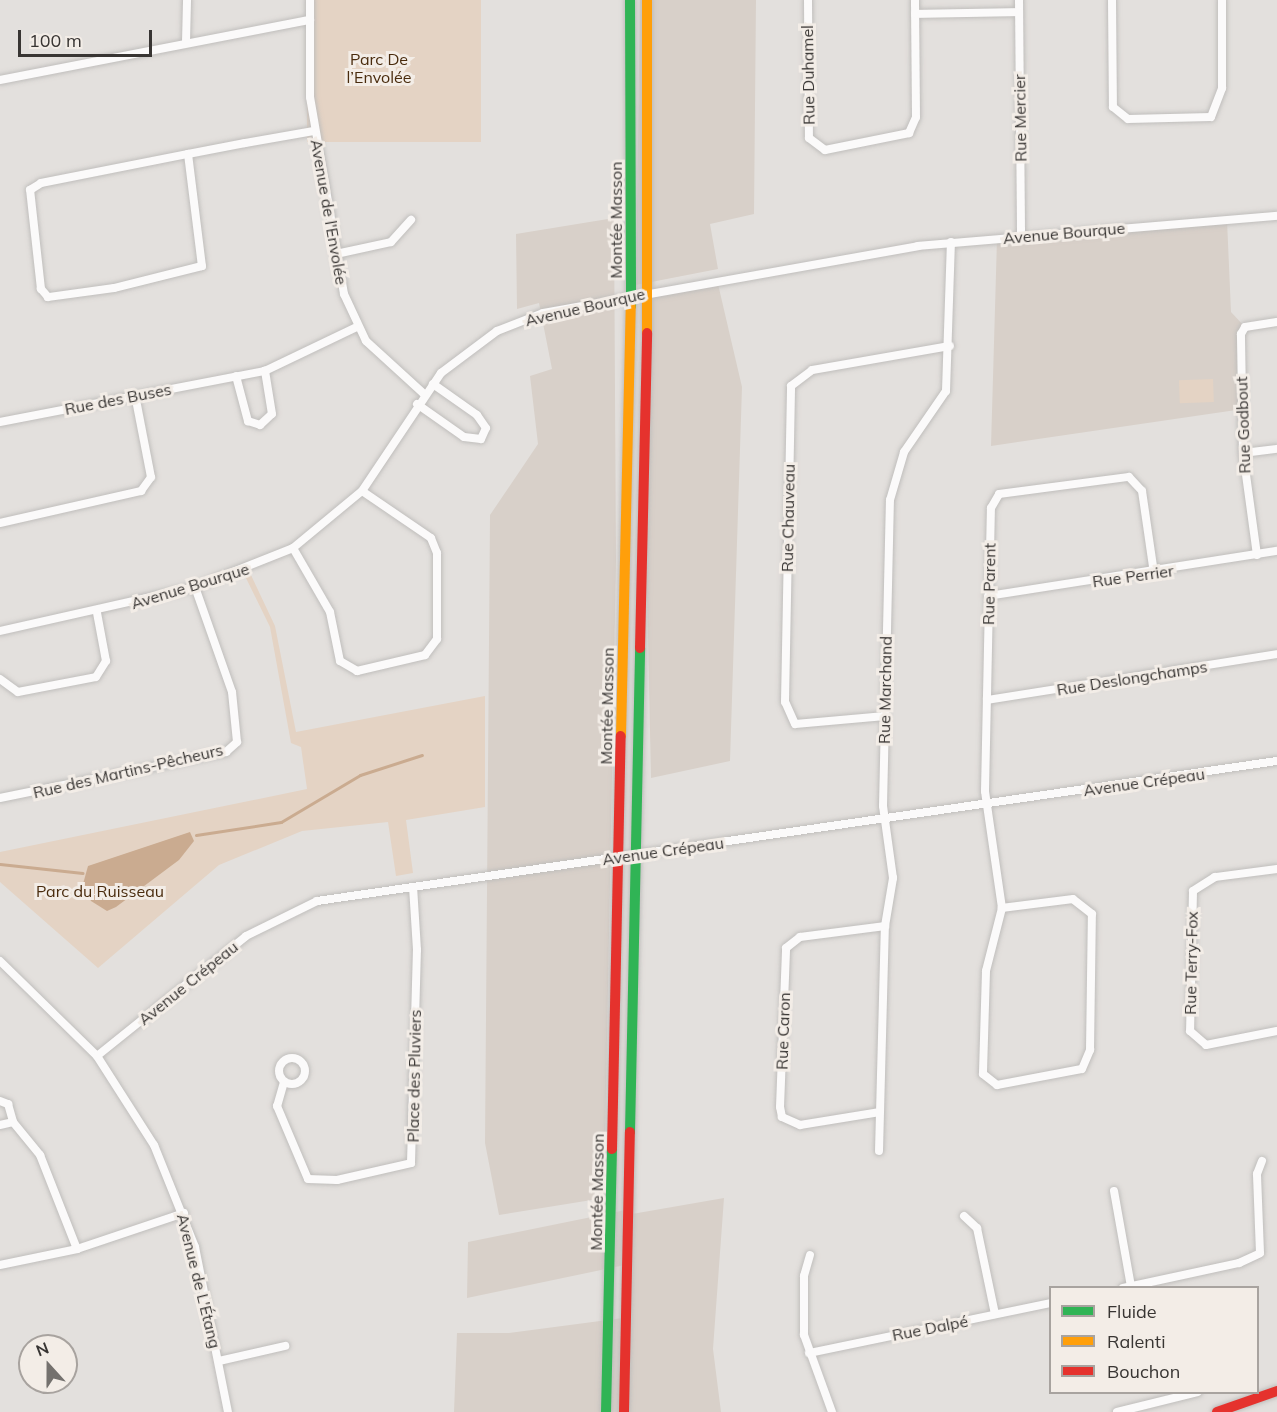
<!DOCTYPE html>
<meta charset="utf-8">
<style>
body{margin:0}
#map{position:relative;width:1277px;height:1412px;overflow:hidden;background:#e3e0dd;font-family:Mulish,sans-serif}
div>[style]{position:absolute}
[style*='--x']{left:calc(var(--x)*1px);top:calc(var(--y)*1px);width:calc(var(--w)*1px);rotate:calc(var(--a)*1deg)}
.built>*{inset:0;background:#d8d0c9}
.green>*{inset:0;background:#e4d3c4;transform-origin:0 0}
.water>*{inset:0;background:#caab90}
.stream>*{height:3px;margin:-1.5px;padding:0 1.5px;transform-origin:1.5px;border-radius:1.5px;background:#caab90}
.roads{filter:drop-shadow(0 0 2px #c0bebc) drop-shadow(0 0 2px #c0bebc)}
.street>*{height:8px;margin:-4px;padding:0 4px;transform-origin:4px;border-radius:4px;background:#fbfafa}
.street>.ring{margin:-4px;padding:0;box-sizing:content-box;background:none;border:8px solid #fbfafa;border-radius:50%}
.fast>*{height:10px;margin:-5px;padding:0 5px;transform-origin:5px;border-radius:5px;background:#30b455}
.slow>*{height:10px;margin:-5px;padding:0 5px;transform-origin:5px;border-radius:5px;background:#ff9f0a}
.jam>*{height:10px;margin:-5px;padding:0 5px;transform-origin:5px;border-radius:5px;background:#e5322d}
span{translate:-50% -50%;white-space:nowrap;text-align:center;line-height:1.15;-webkit-text-stroke:6px #f3ede7;paint-order:stroke}
.park-label{font-size:16px;color:#492b0d}
.street-label{font-size:16px;color:#383533}
.legend{position:absolute;left:1049px;top:1286px;width:210px;height:108px;box-sizing:border-box;background:#f3ede7;border:2px solid #a8a39f;margin:0;padding:8px 10px;list-style:none;font-size:18px;color:#383533}
.legend li{display:flex;align-items:center;gap:12px;height:30px}
.legend b{width:30px;border:2px solid #a8a39f}
.north{position:absolute;left:18px;top:1334px;width:60px;height:60px;box-sizing:border-box;background:#f3ede7;border:2px solid #a8a39f;border-radius:50%;rotate:339deg;font-size:16px;font-weight:700;line-height:24px;text-align:center;color:#383533}
.north::after{content:'';display:block;margin:auto;width:21px;height:27px;background:#74716e;clip-path:polygon(50% 0,100% 100%,50% 72%,0 100%)}
.scale{position:absolute;left:18px;top:30px;width:134px;height:27px;box-sizing:border-box;border:3px solid #383533;border-top:0;padding-left:8px;font-size:18px;line-height:21px;white-space:nowrap;color:#383533;-webkit-text-stroke:4px #f3ede7;paint-order:stroke}
</style>
<div id="map">
<div class="built">
<div style="clip-path:polygon(640px 0,756px 0,754px 214px,710px 224px,718px 269px,636px 285px)"></div>
<div style="clip-path:polygon(614px 218px,616px 561px,604px 1198px,499px 1215px,485px 1143px,490px 515px,538px 444px,530px 376px,552px 369px,539px 303px,517px 309px,516px 234px)"></div>
<div style="clip-path:polygon(1227px 220px,1231px 312px,1245px 327px,1240px 333px,1243px 409px,991px 446px,997px 239px)"></div>
<div style="clip-path:polygon(718px 284px,742px 387px,730px 761px,651px 778px,641px 297px)"></div>
<div style="clip-path:polygon(724px 1198px,713px 1349px,721px 1412px,454px 1412px,457px 1333px,509px 1333px,623px 1318px,632px 1214px)"></div>
<div style="clip-path:polygon(626px 1210px,625px 1265px,467px 1298px,468px 1242px)"></div>
</div>
<div class="green">
<div style="left:307px;top:0;width:174px;height:142px"></div>
<div style="left:1213px;top:379px;width:23px;height:34px;rotate:88deg"></div>
<div style="clip-path:polygon(250px 573px,275px 626px,296px 732px,485px 696px,485px 807px,406px 820px,413px 873px,396px 876px,388px 822px,302px 831px,219px 865px,98px 968px,0 882px,0 852px,307px 789px,301px 747px,291px 743px,270px 627px,245px 576px)"></div>
</div>
<div class="water">
<div style="clip-path:polygon(190px 832px,194px 841px,179px 860px,116px 907px,107px 911px,91px 901px,83px 884px,88px 866px)"></div>
</div>
<div class="stream">
<div style="--x:196;--y:835;--w:86;--a:-8.7"></div>
<div style="--x:281;--y:822;--w:92;--a:-30.7"></div>
<div style="--x:360;--y:775;--w:65;--a:-17.9"></div>
<div style="--x:0;--y:864;--w:83;--a:6.2"></div>
</div>
<div class="roads">
<div class="street">
<div style="--x:310;--y:0;--w:97;--a:90"></div>
<div style="--x:310;--y:97;--w:200;--a:80.2"></div>
<div style="--x:344;--y:294;--w:52;--a:64.9"></div>
<div style="--x:366;--y:341;--w:79;--a:42.4"></div>
<div style="--x:808;--y:0;--w:138;--a:89.6"></div>
<div style="--x:809;--y:138;--w:20;--a:37"></div>
<div style="--x:825;--y:150;--w:86;--a:-11.4"></div>
<div style="--x:909;--y:133;--w:17;--a:-66"></div>
<div style="--x:916;--y:117;--w:117;--a:-90.5"></div>
<div style="--x:1019;--y:0;--w:237;--a:89.5"></div>
<div style="--x:1112;--y:0;--w:107;--a:89.5"></div>
<div style="--x:1113;--y:107;--w:19;--a:39"></div>
<div style="--x:1128;--y:119;--w:83;--a:-1.4"></div>
<div style="--x:1211;--y:117;--w:31;--a:-69"></div>
<div style="--x:1222;--y:88;--w:88;--a:-90"></div>
<div style="--x:915;--y:14;--w:104;--a:-1.1"></div>
<div style="--x:186;--y:42;--w:42;--a:-88.6"></div>
<div style="--x:0;--y:80;--w:316;--a:-11"></div>
<div style="--x:188;--y:154;--w:113;--a:82.9"></div>
<div style="--x:202;--y:266;--w:91;--a:166"></div>
<div style="--x:114;--y:288;--w:67;--a:172.2"></div>
<div style="--x:48;--y:297;--w:11;--a:-131"></div>
<div style="--x:41;--y:289;--w:100;--a:-96.3"></div>
<div style="--x:30;--y:190;--w:13;--a:-32"></div>
<div style="--x:41;--y:183;--w:150;--a:-11.2"></div>
<div style="--x:188;--y:154;--w:58;--a:-10.9"></div>
<div style="--x:245;--y:143;--w:70;--a:-9.9"></div>
<div style="--x:336;--y:254;--w:56;--a:-12.3"></div>
<div style="--x:391;--y:242;--w:30;--a:-48"></div>
<div style="--x:236;--y:376;--w:47;--a:75.1"></div>
<div style="--x:248;--y:421;--w:13;--a:18"></div>
<div style="--x:260;--y:425;--w:16;--a:-43"></div>
<div style="--x:272;--y:414;--w:44;--a:-99.2"></div>
<div style="--x:417;--y:404;--w:57;--a:35.1"></div>
<div style="--x:464;--y:437;--w:17;--a:7"></div>
<div style="--x:481;--y:439;--w:12;--a:-66"></div>
<div style="--x:486;--y:428;--w:16;--a:-125"></div>
<div style="--x:477;--y:415;--w:54;--a:-144.8"></div>
<div style="--x:0;--y:422;--w:270;--a:-10.9"></div>
<div style="--x:265;--y:371;--w:102;--a:-25.6"></div>
<div style="--x:1243;--y:453;--w:34;--a:-7"></div>
<div style="--x:0;--y:523;--w:145;--a:-12.8"></div>
<div style="--x:141;--y:491;--w:17;--a:-54"></div>
<div style="--x:151;--y:477;--w:84;--a:-101"></div>
<div style="--x:293;--y:548;--w:74;--a:60"></div>
<div style="--x:330;--y:612;--w:50;--a:78.5"></div>
<div style="--x:340;--y:661;--w:20;--a:30"></div>
<div style="--x:357;--y:671;--w:70;--a:-13.2"></div>
<div style="--x:425;--y:655;--w:20;--a:-53"></div>
<div style="--x:437;--y:639;--w:86;--a:-90"></div>
<div style="--x:437;--y:553;--w:16;--a:-112"></div>
<div style="--x:431;--y:538;--w:83;--a:-145.7"></div>
<div style="--x:1257;--y:555;--w:103;--a:-97.8"></div>
<div style="--x:1243;--y:453;--w:119;--a:-91"></div>
<div style="--x:1241;--y:334;--w:8;--a:-60"></div>
<div style="--x:1245;--y:327;--w:32;--a:-9"></div>
<div style="--x:988;--y:596;--w:292;--a:-8.9"></div>
<div style="--x:0;--y:631;--w:200;--a:-12.7"></div>
<div style="--x:195;--y:587;--w:105;--a:-21.7"></div>
<div style="--x:293;--y:548;--w:89;--a:-39.6"></div>
<div style="--x:362;--y:491;--w:142;--a:-56.2"></div>
<div style="--x:441;--y:373;--w:70;--a:-36.9"></div>
<div style="--x:497;--y:331;--w:49;--a:-21.4"></div>
<div style="--x:543;--y:313;--w:381;--a:-10.1"></div>
<div style="--x:918;--y:246;--w:360;--a:-4.8"></div>
<div style="--x:0;--y:679;--w:22;--a:36"></div>
<div style="--x:18;--y:692;--w:79;--a:-10.9"></div>
<div style="--x:96;--y:677;--w:19;--a:-58"></div>
<div style="--x:106;--y:661;--w:49;--a:-100.6"></div>
<div style="--x:987;--y:700;--w:294;--a:-9"></div>
<div style="--x:885;--y:716;--w:90;--a:174.9"></div>
<div style="--x:795;--y:724;--w:24;--a:-114"></div>
<div style="--x:785;--y:702;--w:316;--a:-88.9"></div>
<div style="--x:791;--y:386;--w:26;--a:-37"></div>
<div style="--x:812;--y:370;--w:140;--a:-9.9"></div>
<div style="--x:0;--y:798;--w:231;--a:-11.5"></div>
<div style="--x:226;--y:752;--w:15;--a:-42"></div>
<div style="--x:237;--y:742;--w:50;--a:-95.7"></div>
<div style="--x:232;--y:692;--w:111;--a:-109.4"></div>
<div style="--x:1277;--y:869;--w:63;--a:172.6"></div>
<div style="--x:1215;--y:877;--w:26;--a:148"></div>
<div style="--x:1193;--y:891;--w:140;--a:91.2"></div>
<div style="--x:1190;--y:1031;--w:21;--a:41"></div>
<div style="--x:1206;--y:1045;--w:72;--a:-11.2"></div>
<div style="--x:1002;--y:908;--w:65;--a:104.3"></div>
<div style="--x:986;--y:971;--w:103;--a:91.7"></div>
<div style="--x:983;--y:1074;--w:18;--a:38"></div>
<div style="--x:997;--y:1085;--w:86;--a:-10.7"></div>
<div style="--x:1082;--y:1069;--w:21;--a:-67"></div>
<div style="--x:1090;--y:1050;--w:136;--a:-89.2"></div>
<div style="--x:1092;--y:914;--w:24;--a:-142"></div>
<div style="--x:1073;--y:899;--w:72;--a:172.8"></div>
<div style="--x:1002;--y:908;--w:118;--a:-98.3"></div>
<div style="--x:985;--y:791;--w:283;--a:-88.8"></div>
<div style="--x:991;--y:508;--w:16;--a:-60"></div>
<div style="--x:999;--y:494;--w:131;--a:-7.5"></div>
<div style="--x:1129;--y:477;--w:19;--a:47"></div>
<div style="--x:1142;--y:491;--w:83;--a:81.7"></div>
<div style="--x:0;--y:961;--w:136;--a:44.4"></div>
<div style="--x:97;--y:1056;--w:106;--a:57.4"></div>
<div style="--x:154;--y:1145;--w:110;--a:68.1"></div>
<div style="--x:195;--y:1247;--w:168;--a:78.7"></div>
<div style="--x:97;--y:1056;--w:191;--a:-38.8"></div>
<div style="--x:246;--y:936;--w:79;--a:-26.2"></div>
<div style="--x:317;--y:901;--w:970;--a:-8.3"></div>
<div class="ring" style="left:279px;top:1058px;width:18px;height:18px"></div>
<div style="--x:284;--y:1082;--w:25;--a:106"></div>
<div style="--x:277;--y:1106;--w:79;--a:67"></div>
<div style="--x:308;--y:1179;--w:29;--a:2"></div>
<div style="--x:337;--y:1180;--w:76;--a:-12.9"></div>
<div style="--x:411;--y:1163;--w:213;--a:-88.4"></div>
<div style="--x:417;--y:950;--w:63;--a:-93.6"></div>
<div style="--x:0;--y:1101;--w:9;--a:21"></div>
<div style="--x:8;--y:1104;--w:19;--a:74"></div>
<div style="--x:880;--y:1112;--w:81;--a:170.8"></div>
<div style="--x:800;--y:1125;--w:20;--a:-156"></div>
<div style="--x:782;--y:1117;--w:10;--a:-101"></div>
<div style="--x:780;--y:1107;--w:159;--a:-87.8"></div>
<div style="--x:786;--y:948;--w:18;--a:-38"></div>
<div style="--x:800;--y:937;--w:86;--a:-7.4"></div>
<div style="--x:0;--y:1125;--w:13;--a:-13"></div>
<div style="--x:13;--y:1122;--w:43;--a:50.7"></div>
<div style="--x:40;--y:1155;--w:101;--a:68.5"></div>
<div style="--x:879;--y:1151;--w:225;--a:-88.5"></div>
<div style="--x:885;--y:926;--w:49;--a:-80.5"></div>
<div style="--x:893;--y:878;--w:73;--a:-97.9"></div>
<div style="--x:883;--y:806;--w:306;--a:-88.7"></div>
<div style="--x:890;--y:500;--w:50;--a:-73.7"></div>
<div style="--x:904;--y:452;--w:74;--a:-55.5"></div>
<div style="--x:946;--y:391;--w:149;--a:-88.1"></div>
<div style="--x:1114;--y:1191;--w:97;--a:79.9"></div>
<div style="--x:964;--y:1216;--w:18;--a:43"></div>
<div style="--x:977;--y:1228;--w:88;--a:78.2"></div>
<div style="--x:810;--y:1255;--w:22;--a:106"></div>
<div style="--x:804;--y:1276;--w:59;--a:90"></div>
<div style="--x:804;--y:1335;--w:82;--a:70"></div>
<div style="--x:0;--y:1265;--w:79;--a:-11.7"></div>
<div style="--x:77;--y:1249;--w:113;--a:-18.6"></div>
<div style="--x:1123;--y:1288;--w:119;--a:-12.2"></div>
<div style="--x:1239;--y:1263;--w:23;--a:-25"></div>
<div style="--x:1260;--y:1253;--w:79;--a:-92.2"></div>
<div style="--x:1257;--y:1174;--w:14;--a:-69"></div>
<div style="--x:809;--y:1353;--w:246;--a:-11.7"></div>
<div style="--x:219;--y:1361;--w:68;--a:-12.8"></div>
<div style="--x:1117;--y:1412;--w:83;--a:-13.9"></div>
</div>
<div class="fast">
<div style="--x:630;--y:0;--w:306;--a:89.8"></div>
<div style="--x:630;--y:1132;--w:484;--a:-88.8"></div>
<div style="--x:606;--y:1412;--w:263;--a:-88.7"></div>
</div>
<div class="slow">
<div style="--x:647;--y:0;--w:333;--a:90"></div>
<div style="--x:621;--y:736;--w:430;--a:-88.7"></div>
</div>
<div class="jam">
<div style="--x:640;--y:648;--w:315;--a:-88.7"></div>
<div style="--x:612;--y:1149;--w:413;--a:-88.8"></div>
<div style="--x:624;--y:1412;--w:280;--a:-88.8"></div>
<div style="--x:1217;--y:1412;--w:64;--a:-19.3"></div>
</div>
</div>
<div class="park-label">
<span style="left:379px;top:68px">Parc De<br>l’Envolée</span>
<span style="left:100px;top:891px">Parc du Ruisseau</span>
</div>
<div class="street-label">
<span style="left:808px;top:75px;rotate:-91deg">Rue Duhamel</span>
<span style="left:1020px;top:118px;rotate:-91deg">Rue Mercier</span>
<span style="left:329px;top:212px;rotate:80deg">Avenue de l'Envolée</span>
<span style="left:616px;top:220px;rotate:-90deg">Montée Masson</span>
<span style="left:1064px;top:233px;rotate:-5deg">Avenue Bourque</span>
<span style="left:585px;top:307px;rotate:-13deg">Avenue Bourque</span>
<span style="left:118px;top:399px;rotate:-11deg">Rue des Buses</span>
<span style="left:1243px;top:425px;rotate:-92deg">Rue Godbout</span>
<span style="left:788px;top:518px;rotate:-89deg">Rue Chauveau</span>
<span style="left:1133px;top:576px;rotate:-8deg">Rue Perrier</span>
<span style="left:989px;top:584px;rotate:-89deg">Rue Parent</span>
<span style="left:190px;top:586px;rotate:-17deg">Avenue Bourque</span>
<span style="left:1132px;top:678px;rotate:-9deg">Rue Deslongchamps</span>
<span style="left:885px;top:690px;rotate:-89deg">Rue Marchand</span>
<span style="left:607px;top:706px;rotate:-89deg">Montée Masson</span>
<span style="left:128px;top:771px;rotate:-13deg">Rue des Martins-Pêcheurs</span>
<span style="left:1144px;top:782px;rotate:-8deg">Avenue Crépeau</span>
<span style="left:663px;top:851px;rotate:-8deg">Avenue Crépeau</span>
<span style="left:1191px;top:963px;rotate:-89deg">Rue Terry-Fox</span>
<span style="left:188px;top:983px;rotate:-39deg">Avenue Crépeau</span>
<span style="left:783px;top:1031px;rotate:-88deg">Rue Caron</span>
<span style="left:414px;top:1076px;rotate:-89deg">Place des Pluviers</span>
<span style="left:597px;top:1192px;rotate:-89deg">Montée Masson</span>
<span style="left:199px;top:1281px;rotate:76deg">Avenue de L'Étang</span>
<span style="left:930px;top:1328px;rotate:-11deg">Rue Dalpé</span>
</div>
<ul class="legend">
<li><b style="height:8px;background:#30b455"></b>Fluide</li>
<li><b style="height:8px;background:#ff9f0a"></b>Ralenti</li>
<li><b style="height:8px;background:#e5322d"></b>Bouchon</li>
</ul>
<div class="north">N</div>
<div class="scale">100 m</div>
</div>
